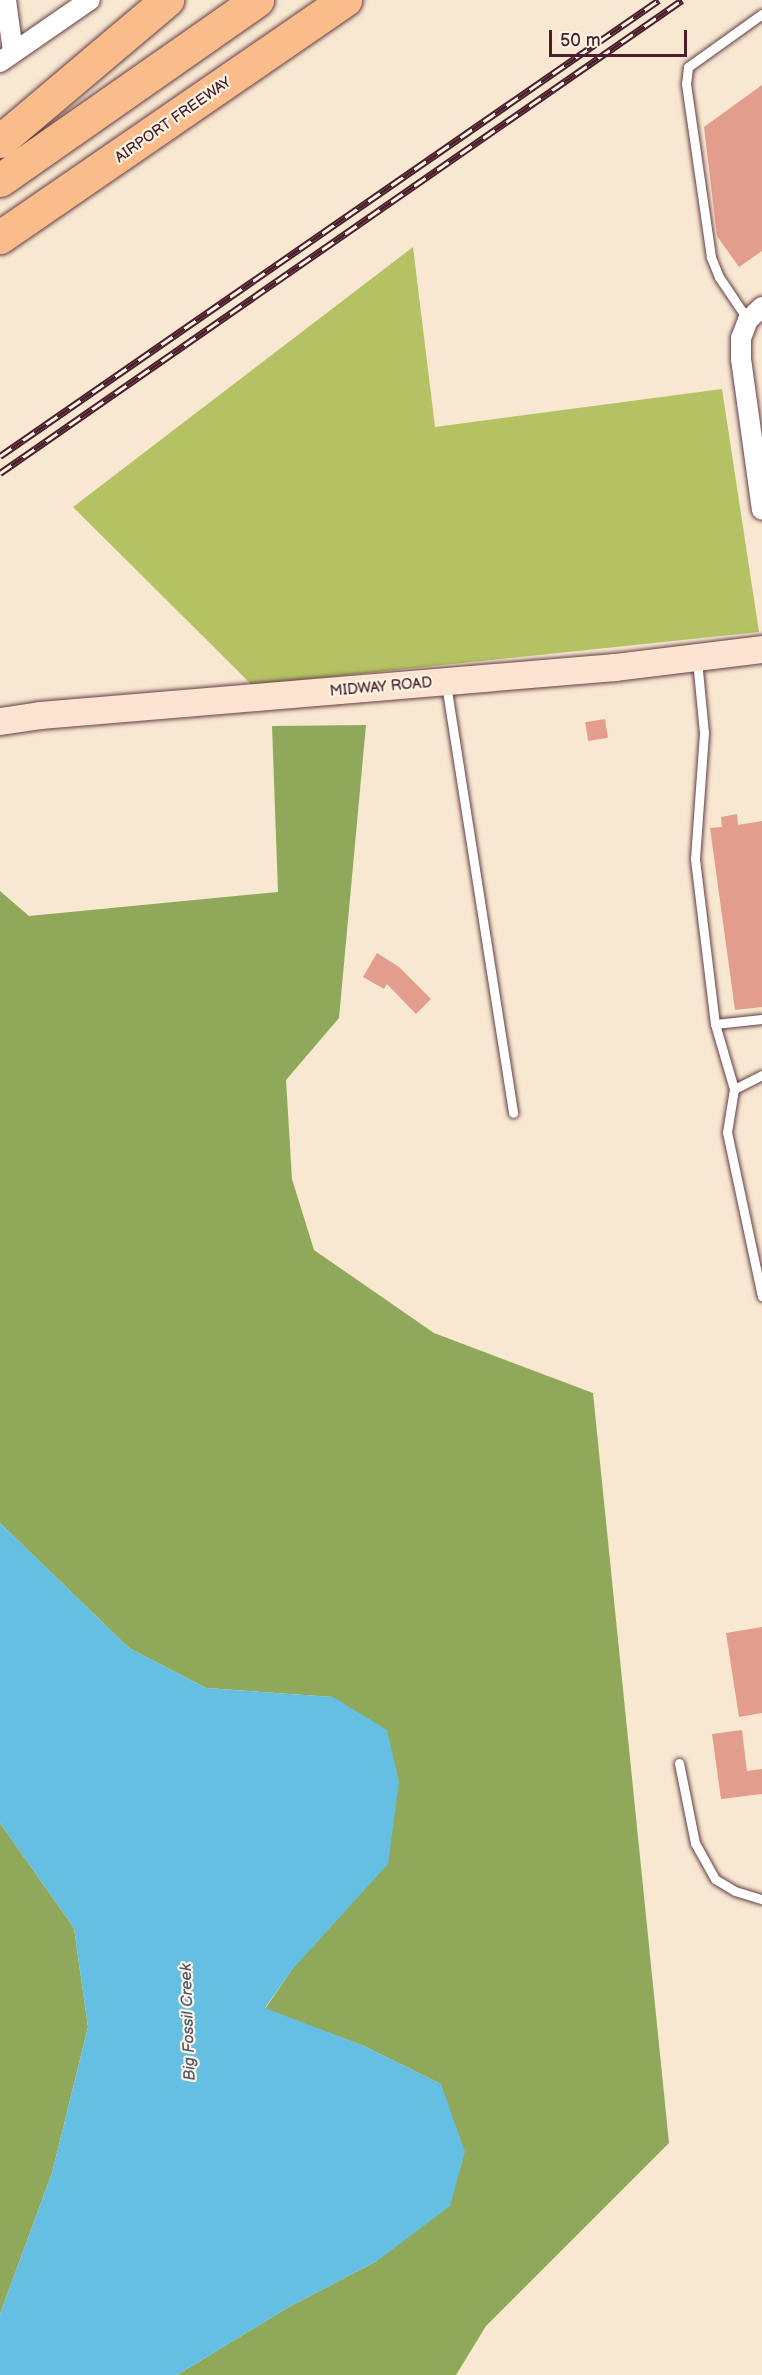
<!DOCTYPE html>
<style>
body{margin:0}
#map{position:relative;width:762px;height:2375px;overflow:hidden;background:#f8e8d1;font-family:"Balsamiq Sans",sans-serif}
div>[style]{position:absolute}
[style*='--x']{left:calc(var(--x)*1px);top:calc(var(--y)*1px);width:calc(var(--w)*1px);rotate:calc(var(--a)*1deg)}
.green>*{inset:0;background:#b5c264}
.forest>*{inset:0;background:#90a85a}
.water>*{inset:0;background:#65bfe2}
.building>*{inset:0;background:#e39d8d;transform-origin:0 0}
.roads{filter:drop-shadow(0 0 2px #643d44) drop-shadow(0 0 2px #643d44)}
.lane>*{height:9px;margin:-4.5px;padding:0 4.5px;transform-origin:4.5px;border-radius:4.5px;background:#fff}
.street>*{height:20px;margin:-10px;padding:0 10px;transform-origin:10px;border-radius:10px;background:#fff}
.secondary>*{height:27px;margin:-13.5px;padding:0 13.5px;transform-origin:13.5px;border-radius:13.5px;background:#fde4d1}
.highway>*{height:33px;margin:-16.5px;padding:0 16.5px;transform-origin:16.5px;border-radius:16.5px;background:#fabc8b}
.rail>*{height:7px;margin-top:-3.5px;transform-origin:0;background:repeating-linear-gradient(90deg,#fcf5e5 0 14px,#4a1f2b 0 28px);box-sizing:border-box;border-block:2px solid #4a1f2b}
span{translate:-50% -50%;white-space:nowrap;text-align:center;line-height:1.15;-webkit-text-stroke:4.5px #fcf5e5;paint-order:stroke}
.street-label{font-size:15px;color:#4a1f2b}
.water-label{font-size:16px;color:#53576b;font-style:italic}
.scale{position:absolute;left:549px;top:30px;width:138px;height:27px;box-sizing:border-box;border:3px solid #4a1f2b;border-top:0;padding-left:8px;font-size:18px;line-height:21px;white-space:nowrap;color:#4a1f2b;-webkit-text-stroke:4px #fcf5e5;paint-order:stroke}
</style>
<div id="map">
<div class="green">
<div style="clip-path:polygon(413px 247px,435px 427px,722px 389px,759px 632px,252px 685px,73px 507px)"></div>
</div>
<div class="forest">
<div style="clip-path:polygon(366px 725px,339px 1018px,286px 1080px,292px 1179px,314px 1250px,434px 1333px,593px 1393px,669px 2143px,486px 2326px,456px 2375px,177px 2375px,289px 2307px,377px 2261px,441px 2084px,364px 2046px,265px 2009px,291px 1971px,333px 1697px,206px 1688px,129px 1648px,0 1523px,0 891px,29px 916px,278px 892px,272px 726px)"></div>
<div style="clip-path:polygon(0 1823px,74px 1928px,88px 2027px,52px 2173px,0 2314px)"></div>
</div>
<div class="water">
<div style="clip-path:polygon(0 1523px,129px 1648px,206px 1688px,333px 1697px,387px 1730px,399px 1782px,388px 1864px,291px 1971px,265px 2008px,364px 2046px,441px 2084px,465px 2152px,450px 2206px,377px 2261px,289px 2307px,177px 2375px,0 2375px,0 2314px,52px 2173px,88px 2027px,74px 1928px,0 1823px)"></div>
</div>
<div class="building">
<div style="clip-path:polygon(762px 85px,762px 251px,739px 267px,717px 236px,704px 127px)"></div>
<div style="left:605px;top:719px;width:19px;height:20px;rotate:81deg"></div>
<div style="clip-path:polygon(737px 814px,738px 825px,762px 821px,762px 1007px,735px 1010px,710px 828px,722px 827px,721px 817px)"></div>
<div style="clip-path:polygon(377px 953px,399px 967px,431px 999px,416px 1014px,387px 984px,384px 989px,363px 977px)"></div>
<div style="clip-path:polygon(762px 1627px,762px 1713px,739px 1717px,726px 1633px)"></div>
<div style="clip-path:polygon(742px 1730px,747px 1771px,762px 1769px,762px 1794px,721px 1799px,712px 1734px)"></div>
</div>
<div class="roads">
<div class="lane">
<div style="--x:748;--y:320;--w:52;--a:-124"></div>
<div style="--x:719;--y:277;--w:22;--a:-112"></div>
<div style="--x:711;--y:257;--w:175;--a:-98.2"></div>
<div style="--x:686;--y:84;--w:17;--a:-83"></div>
<div style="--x:688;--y:67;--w:91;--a:-35.6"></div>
<div style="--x:697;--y:660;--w:73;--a:84.5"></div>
<div style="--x:704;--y:733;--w:126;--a:94.1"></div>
<div style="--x:695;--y:859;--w:166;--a:83.1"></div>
<div style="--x:715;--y:1024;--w:68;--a:73.7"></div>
<div style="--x:446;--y:684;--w:434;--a:81.1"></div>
<div style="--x:715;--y:1024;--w:47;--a:-6.1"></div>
<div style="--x:762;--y:1075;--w:31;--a:153"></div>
<div style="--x:734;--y:1089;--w:44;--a:99.2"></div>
<div style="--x:727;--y:1132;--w:168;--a:78"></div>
<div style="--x:679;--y:1763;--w:82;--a:78.7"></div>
<div style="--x:695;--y:1843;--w:41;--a:60.9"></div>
<div style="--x:715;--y:1879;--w:23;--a:31"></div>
<div style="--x:735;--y:1891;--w:28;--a:17"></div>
</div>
<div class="street">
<div style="--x:6;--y:0;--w:52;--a:82.3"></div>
<div style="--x:0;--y:62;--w:109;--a:-34.6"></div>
<div style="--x:762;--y:307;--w:19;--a:137"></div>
<div style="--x:748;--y:320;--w:19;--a:111"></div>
<div style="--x:741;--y:338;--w:21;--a:90"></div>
<div style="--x:741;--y:359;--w:152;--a:82.1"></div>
</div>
<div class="secondary">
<div style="--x:0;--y:721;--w:40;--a:-8.5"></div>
<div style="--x:40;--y:715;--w:577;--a:-4.77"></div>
<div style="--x:615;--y:667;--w:148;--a:-7"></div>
</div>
<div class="highway">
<div style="--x:0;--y:141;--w:219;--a:-40.2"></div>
<div style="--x:0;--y:180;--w:314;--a:-35"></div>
<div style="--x:0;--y:237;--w:419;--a:-34.5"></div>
</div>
</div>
<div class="rail">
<div style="--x:0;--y:456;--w:801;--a:-34.68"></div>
<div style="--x:0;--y:473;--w:830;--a:-34.74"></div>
</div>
<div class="street-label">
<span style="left:173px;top:120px;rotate:-35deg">AIRPORT FREEWAY</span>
<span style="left:381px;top:687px;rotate:-5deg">MIDWAY ROAD</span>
</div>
<div class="water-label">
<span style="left:189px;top:2022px;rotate:-92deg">Big Fossil Creek</span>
</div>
<div class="scale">50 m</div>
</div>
